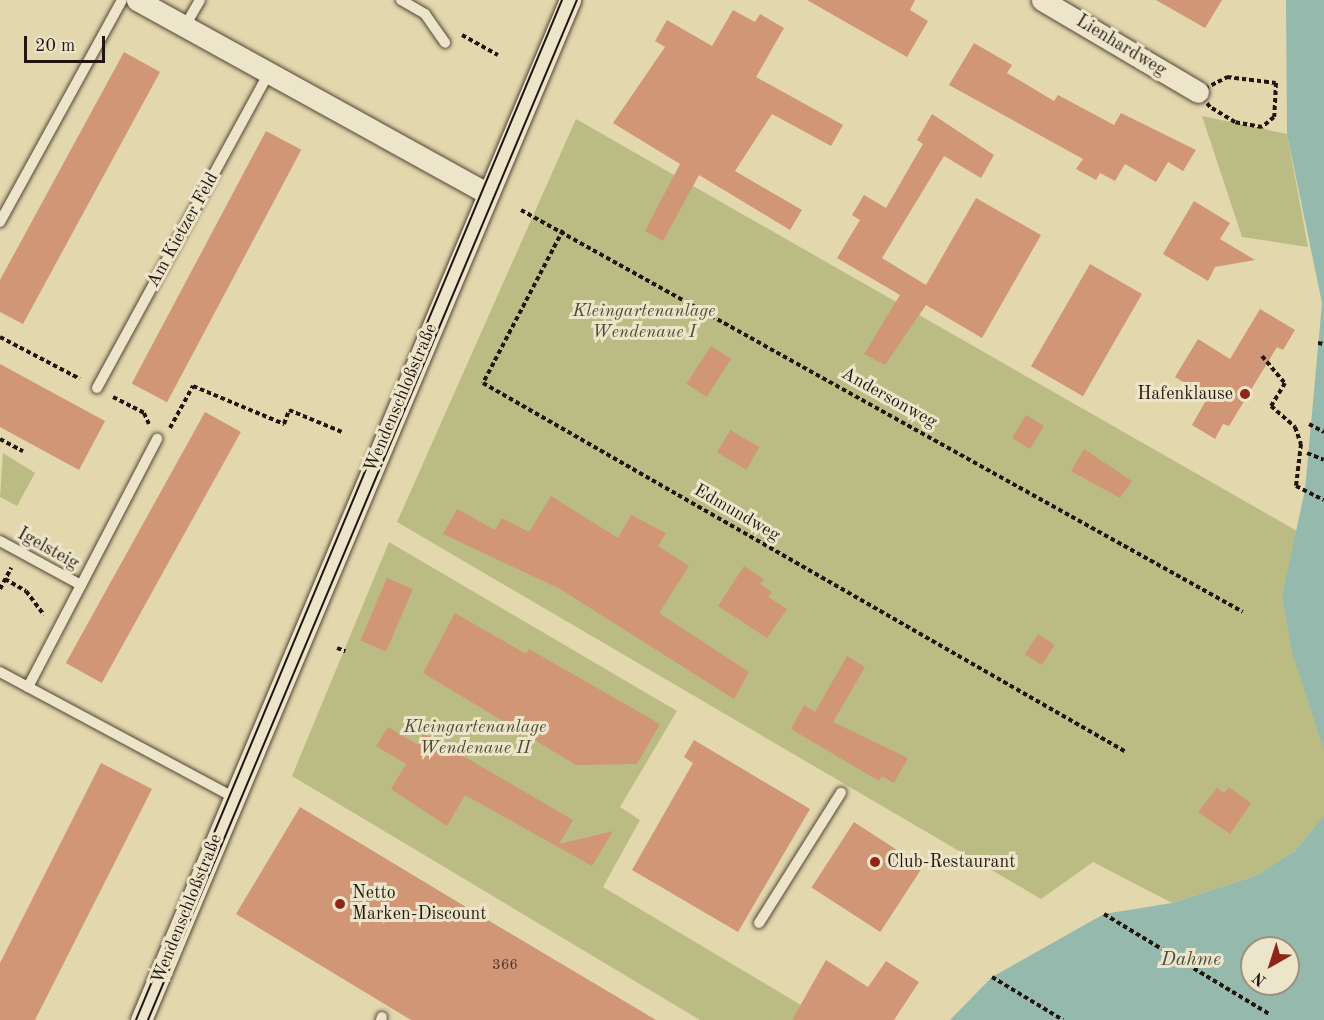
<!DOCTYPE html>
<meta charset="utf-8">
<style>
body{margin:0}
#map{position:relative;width:1324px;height:1020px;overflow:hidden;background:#e3d7ad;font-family:"Old Standard TT",serif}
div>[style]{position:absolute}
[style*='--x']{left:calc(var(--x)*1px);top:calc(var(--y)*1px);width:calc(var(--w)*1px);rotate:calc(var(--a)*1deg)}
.green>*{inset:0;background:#bbbc84}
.water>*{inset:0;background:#95b9ac}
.building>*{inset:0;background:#d09676;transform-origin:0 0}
.path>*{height:4px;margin-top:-2px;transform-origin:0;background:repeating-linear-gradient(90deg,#221611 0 4.5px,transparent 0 7.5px)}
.roads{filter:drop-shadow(0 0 2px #524638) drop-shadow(0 0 2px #524638)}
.service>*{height:10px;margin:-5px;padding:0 5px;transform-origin:5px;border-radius:5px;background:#ede5ca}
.minor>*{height:21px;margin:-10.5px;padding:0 10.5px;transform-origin:10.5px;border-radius:10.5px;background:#ede5ca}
.tram>*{height:1.5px;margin:-0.75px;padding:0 0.75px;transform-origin:0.75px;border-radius:0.75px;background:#221611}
.dots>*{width:16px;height:16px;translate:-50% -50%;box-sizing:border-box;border:3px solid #ede5ca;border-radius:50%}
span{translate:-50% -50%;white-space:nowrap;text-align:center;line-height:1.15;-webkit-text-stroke:6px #ede5ca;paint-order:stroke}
.number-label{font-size:15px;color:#4e362a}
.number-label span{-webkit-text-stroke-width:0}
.street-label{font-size:18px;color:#221611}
.park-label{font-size:18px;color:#504834;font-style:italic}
.poi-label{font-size:18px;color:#221611}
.right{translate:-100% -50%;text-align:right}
.left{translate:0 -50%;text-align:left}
.water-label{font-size:20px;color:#4a4f47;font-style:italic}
.north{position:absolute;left:1240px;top:936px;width:60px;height:60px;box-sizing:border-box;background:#ede5ca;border:2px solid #9c9280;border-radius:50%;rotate:219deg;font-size:16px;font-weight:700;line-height:24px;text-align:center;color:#221611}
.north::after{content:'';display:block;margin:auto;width:21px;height:27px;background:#8f2418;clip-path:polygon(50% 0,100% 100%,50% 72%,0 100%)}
.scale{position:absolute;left:24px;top:36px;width:81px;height:27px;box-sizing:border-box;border:3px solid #221611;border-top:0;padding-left:8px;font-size:18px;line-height:21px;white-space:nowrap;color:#221611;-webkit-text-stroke:4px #ede5ca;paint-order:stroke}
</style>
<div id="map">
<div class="green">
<div style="clip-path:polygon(1202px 116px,1287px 134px,1308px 247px,1242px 237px)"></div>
<div style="clip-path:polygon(576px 119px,1297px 531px,1324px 750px,1324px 815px,1295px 851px,1255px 876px,1172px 903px,1093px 862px,1041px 899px,397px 522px)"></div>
<div style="clip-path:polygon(3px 453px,35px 473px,17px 506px,0 497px)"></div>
<div style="clip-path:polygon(389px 542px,677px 711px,620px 807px,640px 820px,603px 887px,826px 1020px,700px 1020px,292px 776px)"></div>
</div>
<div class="water">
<div style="clip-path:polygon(1286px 0,1324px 0,1324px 750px,1292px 652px,1282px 596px,1305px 490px,1322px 303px,1287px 134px)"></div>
<div style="clip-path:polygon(evenodd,1324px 815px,1324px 1020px,950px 1020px,992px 977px,1104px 914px,1172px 903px,1255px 876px,1295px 851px,1324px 815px,1252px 948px,1288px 948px,1288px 984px,1252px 984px,1252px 948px)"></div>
</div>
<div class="building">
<div style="clip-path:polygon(807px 0,915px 0,910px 10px,928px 21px,907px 57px)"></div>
<div style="clip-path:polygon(1156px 0,1222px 0,1205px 28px)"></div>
<div style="clip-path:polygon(733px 10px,755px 22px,760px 14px,784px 28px,756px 77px,843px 125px,831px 146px,772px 114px,735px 171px,802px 210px,790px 230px,699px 175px,663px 241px,645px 231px,680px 164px,613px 123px,665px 47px,655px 41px,667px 20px,712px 46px)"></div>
<div style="clip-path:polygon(974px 43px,1012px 65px,1007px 73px,1054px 101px,1058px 95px,1114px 125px,1121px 113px,1196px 150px,1183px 171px,1168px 162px,1156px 182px,1125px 164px,1115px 181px,1100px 173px,1096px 180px,1076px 169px,1083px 159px,949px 85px)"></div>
<div style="clip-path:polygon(124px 52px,160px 72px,23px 324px,0 312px,0 280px)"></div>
<div style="clip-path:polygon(932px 114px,994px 155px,981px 178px,944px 156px,882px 258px,926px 285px,976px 198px,1041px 235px,982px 338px,926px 305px,885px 365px,864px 354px,900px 295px,837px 258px,860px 220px,852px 215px,864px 195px,886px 208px,923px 144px,917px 140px)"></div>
<div style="left:266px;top:131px;width:40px;height:286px;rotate:28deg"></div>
<div style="clip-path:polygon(1194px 201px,1230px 223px,1220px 239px,1255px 260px,1215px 267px,1208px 281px,1163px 254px)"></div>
<div style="left:1090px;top:264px;width:60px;height:118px;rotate:30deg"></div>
<div style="clip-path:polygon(1260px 309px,1295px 330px,1283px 350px,1277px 347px,1229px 426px,1223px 424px,1215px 439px,1192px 425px,1208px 397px,1175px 377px,1198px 339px,1230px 359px)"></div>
<div style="left:711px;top:346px;width:24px;height:45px;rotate:33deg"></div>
<div style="clip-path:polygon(0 364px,105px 421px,79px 470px,0 427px)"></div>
<div style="left:205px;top:412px;width:41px;height:287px;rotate:29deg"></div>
<div style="left:1026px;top:415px;width:21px;height:27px;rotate:31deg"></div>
<div style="left:730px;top:430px;width:34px;height:26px;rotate:30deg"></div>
<div style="clip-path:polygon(1084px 449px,1132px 481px,1120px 498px,1071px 471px)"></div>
<div style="clip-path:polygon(551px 496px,618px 538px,631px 515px,666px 533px,658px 546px,689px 566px,659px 613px,749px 672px,734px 699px,560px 589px,443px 534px,457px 509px,495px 530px,502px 518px,529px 532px)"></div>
<div style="clip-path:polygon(744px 566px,764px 579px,760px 584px,772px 592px,768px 597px,787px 609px,767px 638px,718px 606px)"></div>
<div style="left:387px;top:578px;width:28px;height:68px;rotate:23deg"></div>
<div style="clip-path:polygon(455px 613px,526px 654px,529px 649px,660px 724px,637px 764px,576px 765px,423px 673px)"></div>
<div style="left:1038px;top:634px;width:20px;height:24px;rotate:33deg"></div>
<div style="clip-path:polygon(847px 656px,865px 667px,833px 722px,908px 758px,894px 783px,882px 776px,879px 781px,791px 729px,804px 705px,815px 712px)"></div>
<div style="clip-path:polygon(388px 727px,417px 744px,424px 733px,573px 820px,559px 844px,613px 831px,592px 866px,465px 795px,447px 826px,391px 789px,406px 764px,376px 746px)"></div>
<div style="clip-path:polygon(694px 740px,810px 809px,738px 932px,632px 870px,693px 763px,684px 757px)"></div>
<div style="clip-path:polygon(101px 763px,152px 789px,35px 1020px,0 1020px,0 963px)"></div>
<div style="clip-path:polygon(1229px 787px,1251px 803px,1230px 834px,1198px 812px,1217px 788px,1224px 793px)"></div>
<div style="clip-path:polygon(300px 807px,476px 913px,656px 1020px,411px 1020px,236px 914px)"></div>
<div style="left:854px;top:822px;width:82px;height:78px;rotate:33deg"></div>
<div style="clip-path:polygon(826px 960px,868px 987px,886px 961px,919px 982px,894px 1020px,792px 1020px)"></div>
</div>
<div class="path">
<div style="--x:462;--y:35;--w:41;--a:29.1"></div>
<div style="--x:1227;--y:77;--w:49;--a:7"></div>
<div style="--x:1276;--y:83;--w:34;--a:93"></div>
<div style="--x:1274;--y:117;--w:16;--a:140"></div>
<div style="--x:1262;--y:127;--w:27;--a:-170"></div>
<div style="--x:1235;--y:122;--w:29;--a:-149"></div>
<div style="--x:1210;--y:107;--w:19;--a:-129"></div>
<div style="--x:1198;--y:92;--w:33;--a:-27"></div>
<div style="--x:521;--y:210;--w:826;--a:29.11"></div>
<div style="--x:563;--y:230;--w:173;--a:117.6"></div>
<div style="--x:483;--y:383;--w:741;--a:29.85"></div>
<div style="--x:0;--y:337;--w:90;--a:27.7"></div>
<div style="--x:1318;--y:343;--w:6;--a:9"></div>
<div style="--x:1262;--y:356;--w:35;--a:50"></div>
<div style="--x:1285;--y:383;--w:27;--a:121"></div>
<div style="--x:1271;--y:406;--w:32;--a:41"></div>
<div style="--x:1295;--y:427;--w:18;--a:71"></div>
<div style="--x:1301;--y:444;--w:42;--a:96.8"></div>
<div style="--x:1296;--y:486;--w:31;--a:27"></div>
<div style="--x:113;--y:397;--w:35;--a:27"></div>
<div style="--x:144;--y:413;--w:12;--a:66"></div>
<div style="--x:1309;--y:424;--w:17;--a:28"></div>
<div style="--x:170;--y:428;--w:48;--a:-61.3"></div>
<div style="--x:193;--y:386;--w:99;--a:22.7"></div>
<div style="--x:284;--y:424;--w:15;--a:-70"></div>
<div style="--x:289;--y:410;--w:57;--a:22.5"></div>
<div style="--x:0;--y:439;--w:26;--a:28"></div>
<div style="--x:1307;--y:453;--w:18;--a:22"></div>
<div style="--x:5;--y:579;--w:24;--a:30"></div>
<div style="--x:26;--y:591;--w:30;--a:53"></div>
<div style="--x:0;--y:589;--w:24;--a:-62"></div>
<div style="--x:337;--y:648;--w:9;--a:21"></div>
<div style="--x:1104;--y:914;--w:195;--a:31.2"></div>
<div style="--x:992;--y:977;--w:83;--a:31.2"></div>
</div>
<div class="roads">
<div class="service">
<div style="--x:401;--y:0;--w:28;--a:30"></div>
<div style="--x:425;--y:14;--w:35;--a:55"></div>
<div style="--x:185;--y:26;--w:30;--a:-60"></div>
<div style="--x:0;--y:222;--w:253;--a:-61.2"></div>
<div style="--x:97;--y:388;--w:360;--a:-61.4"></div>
<div style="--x:0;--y:541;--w:92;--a:28.5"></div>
<div style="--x:0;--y:672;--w:264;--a:28.2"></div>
<div style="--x:28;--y:687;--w:280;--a:-62.5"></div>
<div style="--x:759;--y:923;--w:154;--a:-57.8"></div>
<div style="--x:381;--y:1020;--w:3;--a:-72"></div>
</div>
<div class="minor">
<div style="--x:137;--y:0;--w:399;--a:28.9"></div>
<div style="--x:1042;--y:0;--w:181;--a:30.5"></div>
<div style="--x:141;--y:1020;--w:1107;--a:-67.19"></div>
</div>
</div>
<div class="tram">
<div style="--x:136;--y:1020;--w:1105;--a:-67.33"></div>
<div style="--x:148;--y:1020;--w:1107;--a:-67.19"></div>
</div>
<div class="dots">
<div style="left:1245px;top:394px;background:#8f2418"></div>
<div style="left:875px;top:862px;background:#8f2418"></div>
<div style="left:340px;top:904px;background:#8f2418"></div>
</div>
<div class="number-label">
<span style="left:505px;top:966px">366</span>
</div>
<div class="street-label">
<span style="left:1121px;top:46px;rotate:31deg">Lienhardweg</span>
<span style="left:183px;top:230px;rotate:-61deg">Am Kietzer Feld</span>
<span style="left:401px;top:398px;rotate:-67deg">Wendenschloßstraße</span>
<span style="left:889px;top:398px;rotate:29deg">Andersonweg</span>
<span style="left:737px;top:513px;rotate:30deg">Edmundweg</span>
<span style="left:48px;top:549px;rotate:29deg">Igelsteig</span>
<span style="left:187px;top:909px;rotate:-68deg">Wendenschloßstraße</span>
</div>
<div class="park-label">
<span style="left:644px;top:322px">Kleingartenanlage<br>Wendenaue I</span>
<span style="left:475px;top:738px">Kleingartenanlage<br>Wendenaue II</span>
</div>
<div class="poi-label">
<span class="right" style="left:1233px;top:394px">Hafenklause</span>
<span class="left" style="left:887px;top:862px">Club-Restaurant</span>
<span class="left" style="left:352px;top:904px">Netto<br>Marken-Discount</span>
</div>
<div class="water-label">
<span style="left:1191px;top:960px">Dahme</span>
</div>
<div class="north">N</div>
<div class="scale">20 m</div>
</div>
